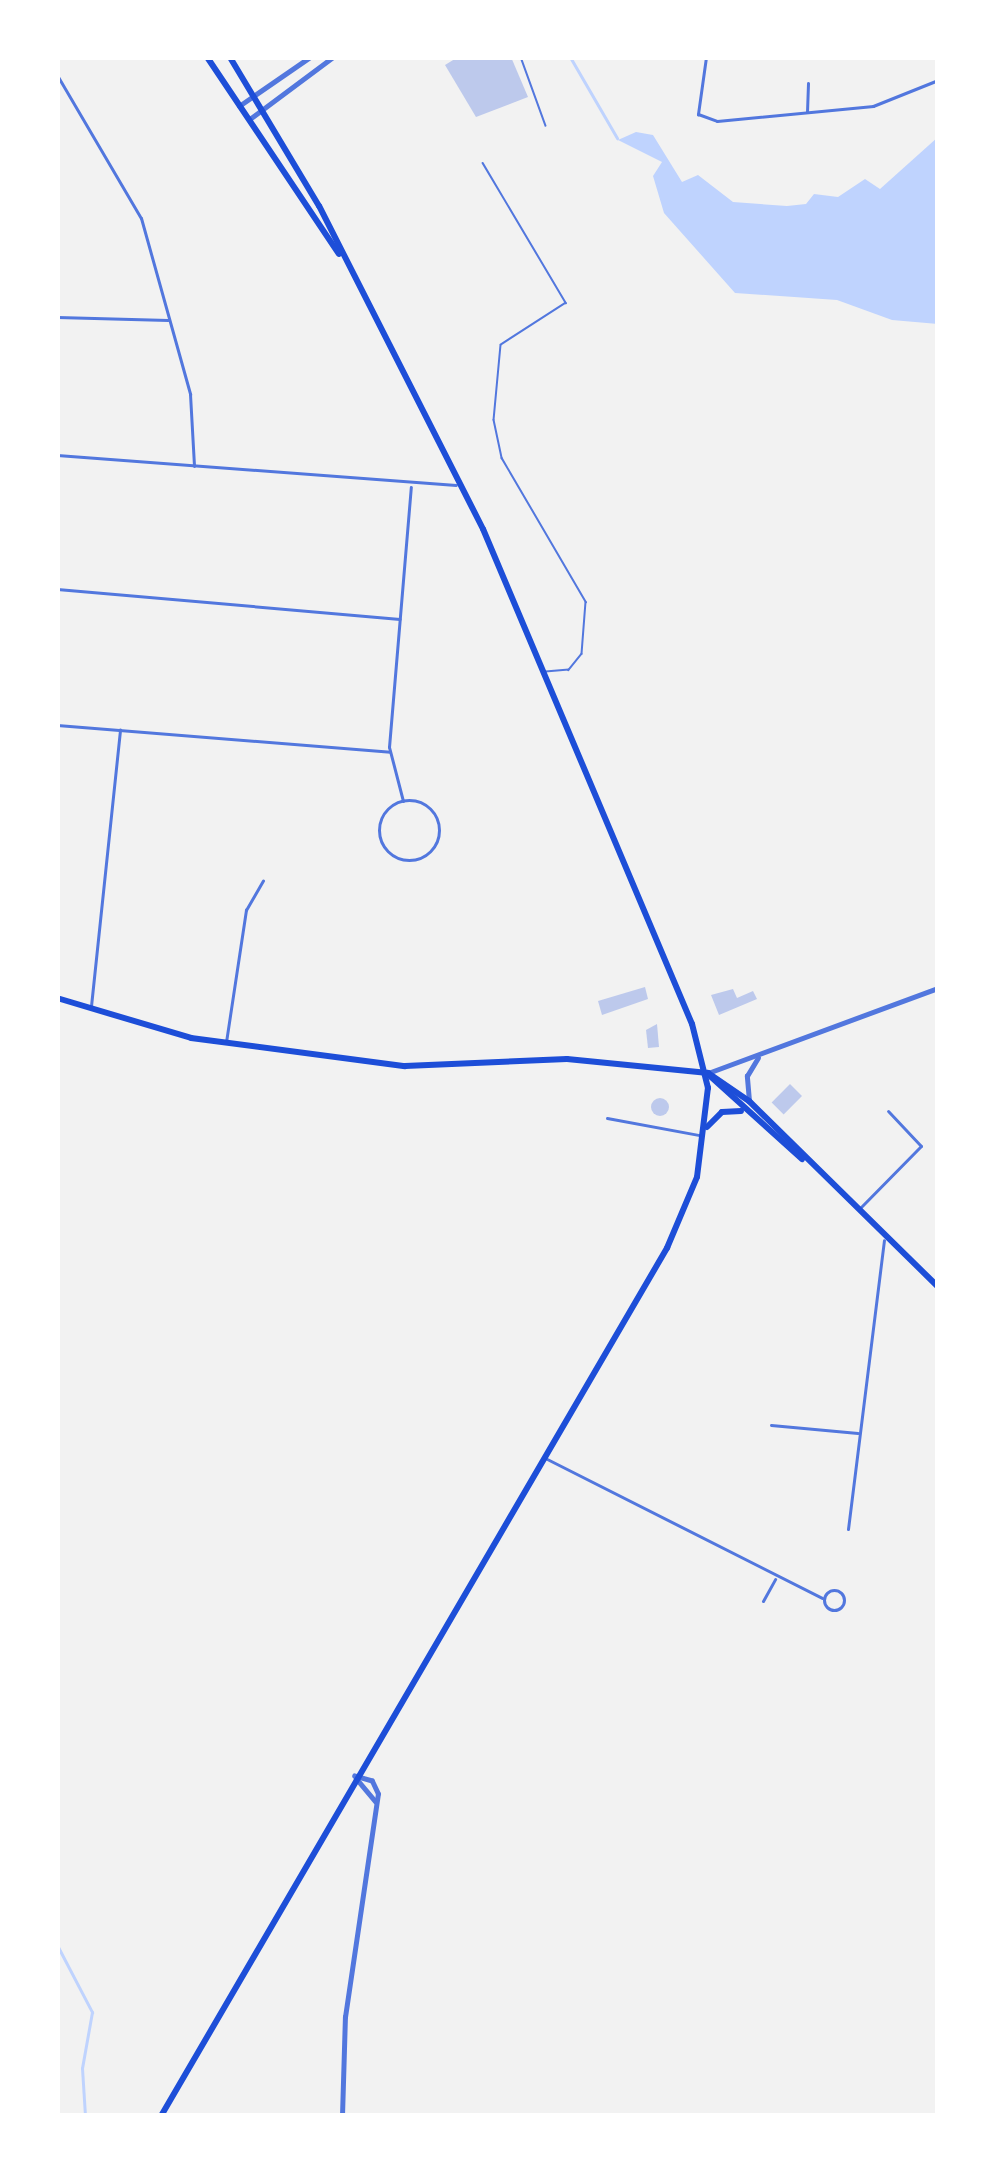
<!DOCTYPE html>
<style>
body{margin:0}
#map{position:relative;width:995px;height:2173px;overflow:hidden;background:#f2f2f2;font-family:"Fira Sans",sans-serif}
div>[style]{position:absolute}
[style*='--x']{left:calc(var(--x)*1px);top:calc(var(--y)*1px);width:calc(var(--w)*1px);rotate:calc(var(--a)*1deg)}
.water>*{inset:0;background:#bfd3fe}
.stream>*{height:3px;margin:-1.5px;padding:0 1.5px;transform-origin:1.5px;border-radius:1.5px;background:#bfd3fe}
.building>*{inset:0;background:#bdc9ec;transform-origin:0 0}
.round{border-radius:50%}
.service>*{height:1.5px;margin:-0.75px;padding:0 0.75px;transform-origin:0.75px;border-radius:0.75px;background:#5277de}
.minor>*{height:3px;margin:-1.5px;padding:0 1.5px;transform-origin:1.5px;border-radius:1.5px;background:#5277de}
.minor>.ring{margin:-1.5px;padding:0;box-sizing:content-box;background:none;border:3px solid #5277de;border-radius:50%}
.tertiary>*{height:4.5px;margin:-2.25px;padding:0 2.25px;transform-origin:2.25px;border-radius:2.25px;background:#5277de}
.secondary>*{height:6px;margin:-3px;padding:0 3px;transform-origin:3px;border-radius:3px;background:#1d4ed8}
span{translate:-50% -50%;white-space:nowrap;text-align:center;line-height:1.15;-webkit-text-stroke:10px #fff;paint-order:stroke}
.frame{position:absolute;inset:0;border:60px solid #fff;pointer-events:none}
</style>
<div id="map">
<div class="water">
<div style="clip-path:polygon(636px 132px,653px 135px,682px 182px,698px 175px,733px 202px,787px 206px,806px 204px,814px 194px,838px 197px,865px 179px,880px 189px,938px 137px,938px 324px,892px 320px,837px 300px,735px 293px,664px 213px,653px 176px,662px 162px,618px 140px)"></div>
</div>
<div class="stream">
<div style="--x:570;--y:57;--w:94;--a:59.9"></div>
<div style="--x:57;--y:1945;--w:76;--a:62.4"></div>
<div style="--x:92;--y:2012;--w:57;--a:100.1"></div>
<div style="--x:82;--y:2068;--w:48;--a:86.4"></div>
</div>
<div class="building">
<div style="clip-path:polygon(458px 57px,511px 57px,528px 97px,476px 117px,445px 65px)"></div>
<div style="clip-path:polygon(645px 987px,648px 999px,602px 1015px,598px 1001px)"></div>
<div style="clip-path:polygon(733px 989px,737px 998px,753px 991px,757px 999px,719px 1015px,711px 995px)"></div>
<div style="clip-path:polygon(657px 1024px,659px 1047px,648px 1048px,646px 1030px)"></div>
<div style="left:790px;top:1084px;width:17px;height:26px;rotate:45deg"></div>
<div class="round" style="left:651px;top:1098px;width:18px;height:18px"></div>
</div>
<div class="service">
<div style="--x:521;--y:57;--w:73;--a:70.1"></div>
<div style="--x:483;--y:163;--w:163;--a:59.3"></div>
<div style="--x:566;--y:303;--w:77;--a:147.1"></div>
<div style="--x:501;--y:345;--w:75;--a:95.3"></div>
<div style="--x:494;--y:420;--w:39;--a:78"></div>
<div style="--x:502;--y:458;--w:167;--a:59.7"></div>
<div style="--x:586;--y:602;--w:52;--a:94.4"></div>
<div style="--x:582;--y:654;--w:21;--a:129"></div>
<div style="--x:569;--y:670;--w:23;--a:175"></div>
</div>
<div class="minor">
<div style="--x:706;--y:57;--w:58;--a:98"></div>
<div style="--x:698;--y:114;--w:20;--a:20"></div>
<div style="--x:717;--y:121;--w:157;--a:-5.5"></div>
<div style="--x:873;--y:106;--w:70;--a:-21.8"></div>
<div style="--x:57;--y:75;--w:166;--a:59.6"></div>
<div style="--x:141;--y:218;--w:183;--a:74.4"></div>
<div style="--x:190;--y:394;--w:72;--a:86.8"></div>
<div style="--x:807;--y:112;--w:29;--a:-88"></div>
<div style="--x:57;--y:317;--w:111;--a:1.5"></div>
<div style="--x:57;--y:455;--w:400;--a:4.3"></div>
<div style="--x:57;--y:589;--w:344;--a:5"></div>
<div style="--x:57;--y:725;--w:334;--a:4.6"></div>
<div class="ring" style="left:379px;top:800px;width:57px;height:57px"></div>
<div style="--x:403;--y:801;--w:56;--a:-104.5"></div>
<div style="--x:389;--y:747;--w:261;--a:-85.2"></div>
<div style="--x:91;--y:1006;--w:278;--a:-84"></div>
<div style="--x:226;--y:1042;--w:134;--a:-81.4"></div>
<div style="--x:246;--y:910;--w:34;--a:-60"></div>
<div style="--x:607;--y:1118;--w:94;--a:10.5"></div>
<div style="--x:860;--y:1208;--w:87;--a:-45.5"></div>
<div style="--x:921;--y:1146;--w:48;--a:-133.3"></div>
<div style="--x:771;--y:1425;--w:87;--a:5.3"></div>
<div style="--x:547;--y:1459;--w:308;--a:26.8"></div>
<div style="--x:848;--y:1529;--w:291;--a:-82.9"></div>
<div class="ring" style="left:824px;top:1590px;width:17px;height:17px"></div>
<div style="--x:763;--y:1601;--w:25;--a:-61"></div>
</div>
<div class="tertiary">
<div style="--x:239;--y:106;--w:86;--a:-34.6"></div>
<div style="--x:251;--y:118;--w:102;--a:-36.6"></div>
<div style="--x:708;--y:1073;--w:245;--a:-20.3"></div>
<div style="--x:749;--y:1101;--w:25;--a:-95"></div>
<div style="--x:747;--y:1076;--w:21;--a:-59"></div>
<div style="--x:356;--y:1778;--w:30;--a:50"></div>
<div style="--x:342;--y:2116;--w:99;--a:-88.3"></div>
<div style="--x:345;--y:2017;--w:225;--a:-81.6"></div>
<div style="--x:378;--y:1794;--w:14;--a:-115"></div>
<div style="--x:372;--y:1781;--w:18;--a:-164"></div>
</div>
<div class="secondary">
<div style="--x:207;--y:57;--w:237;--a:56.2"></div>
<div style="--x:57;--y:998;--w:140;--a:16.6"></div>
<div style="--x:191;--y:1038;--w:216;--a:7.5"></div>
<div style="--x:405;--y:1066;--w:162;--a:-2.5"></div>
<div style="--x:567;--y:1059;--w:142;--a:5.7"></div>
<div style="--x:708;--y:1073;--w:50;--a:34.3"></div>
<div style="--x:749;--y:1101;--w:265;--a:44.5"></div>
<div style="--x:710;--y:1076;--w:124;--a:42.1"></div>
<div style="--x:707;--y:1127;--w:21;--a:-45"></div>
<div style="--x:722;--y:1112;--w:19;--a:-3"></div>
<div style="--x:161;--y:2116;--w:1005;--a:-59.76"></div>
<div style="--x:667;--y:1248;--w:77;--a:-67.1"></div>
<div style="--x:697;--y:1177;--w:90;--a:-83"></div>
<div style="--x:708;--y:1088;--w:66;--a:-104"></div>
<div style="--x:692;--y:1024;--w:537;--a:-112.89"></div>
<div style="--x:483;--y:529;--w:362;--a:-116.9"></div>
<div style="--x:319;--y:206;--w:174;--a:-120.9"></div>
</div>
<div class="frame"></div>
</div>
